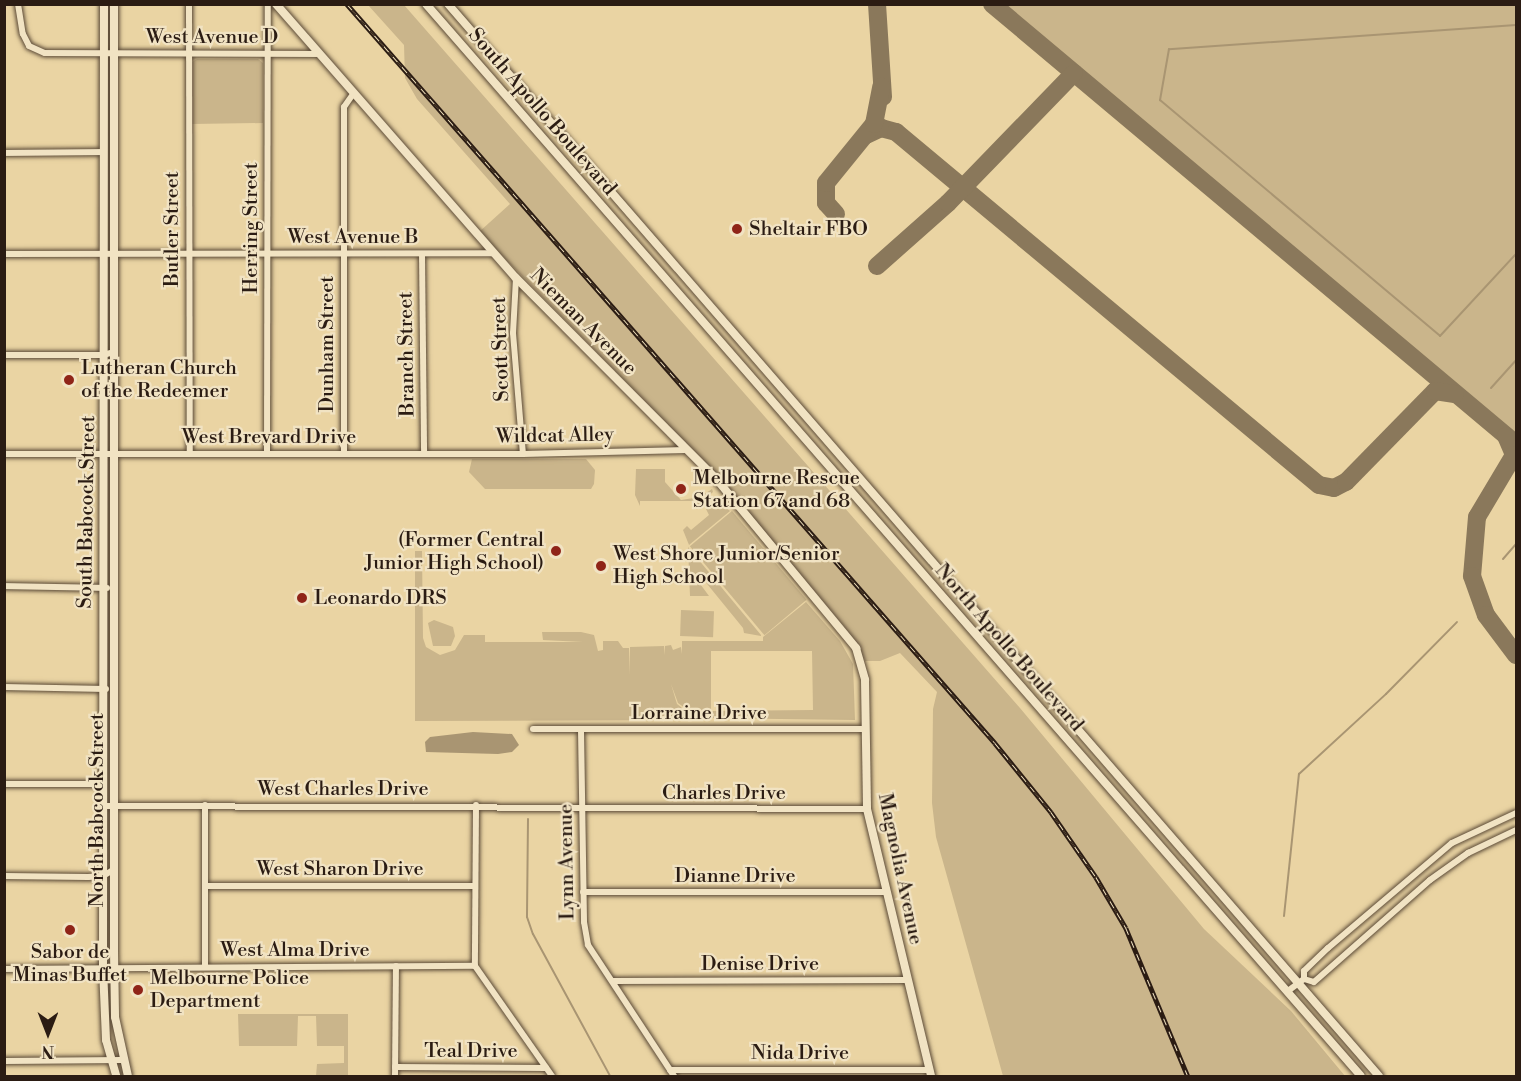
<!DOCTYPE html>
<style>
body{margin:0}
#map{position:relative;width:1521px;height:1081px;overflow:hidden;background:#ead4a3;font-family:"Libre Bodoni",serif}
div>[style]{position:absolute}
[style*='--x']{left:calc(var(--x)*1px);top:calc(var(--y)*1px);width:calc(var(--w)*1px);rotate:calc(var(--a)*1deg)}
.green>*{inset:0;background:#cab58b;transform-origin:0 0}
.water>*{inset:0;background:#a99572}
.stream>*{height:2px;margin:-1px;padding:0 1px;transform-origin:1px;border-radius:1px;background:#a99572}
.taxiway>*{height:18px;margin:-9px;padding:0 9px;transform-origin:9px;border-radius:9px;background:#8a785b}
.roads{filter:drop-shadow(0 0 2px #5b4a37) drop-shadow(0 0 2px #5b4a37)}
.minor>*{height:6px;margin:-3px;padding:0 3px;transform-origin:3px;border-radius:3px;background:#f1e3c3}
.tertiary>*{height:8px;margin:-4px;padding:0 4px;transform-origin:4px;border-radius:4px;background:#f1e3c3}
.secondary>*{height:8px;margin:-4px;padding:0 4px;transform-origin:4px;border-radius:4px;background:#f1e3c3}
.rail>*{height:4.5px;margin-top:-2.25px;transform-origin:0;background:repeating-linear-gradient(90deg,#f1e3c3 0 7px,#2b1c13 0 14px);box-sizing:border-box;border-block:2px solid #2b1c13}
.dots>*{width:16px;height:16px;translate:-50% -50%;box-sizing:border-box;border:3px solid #f1e3c3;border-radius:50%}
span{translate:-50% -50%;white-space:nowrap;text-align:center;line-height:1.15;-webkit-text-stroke:4.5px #f1e3c3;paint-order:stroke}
.street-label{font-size:20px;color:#2b1c13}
.poi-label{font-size:20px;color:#2b1c13}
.left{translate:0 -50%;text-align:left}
.right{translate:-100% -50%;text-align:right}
.frame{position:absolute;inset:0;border:6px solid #2b1c13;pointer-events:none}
.north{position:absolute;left:18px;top:1003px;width:60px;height:60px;-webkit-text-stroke:4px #f1e3c3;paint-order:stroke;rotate:180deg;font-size:16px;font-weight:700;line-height:24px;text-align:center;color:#2b1c13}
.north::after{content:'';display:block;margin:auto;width:21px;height:27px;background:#2b1c13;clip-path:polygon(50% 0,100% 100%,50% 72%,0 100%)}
</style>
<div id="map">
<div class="green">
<div style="clip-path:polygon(368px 5px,404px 5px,1020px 708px,1204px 929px,1291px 1011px,1345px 1076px,1003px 1076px,936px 837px,932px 803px,933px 709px,937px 692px,900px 653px,880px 661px,865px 661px,847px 630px,720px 478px,479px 232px,510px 204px,417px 99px,405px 78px,404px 45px)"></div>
<div style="clip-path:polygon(1516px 5px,1516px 434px,1007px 6px,1007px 4px)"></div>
<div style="clip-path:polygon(197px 59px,258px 59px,263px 63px,263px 123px,192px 124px,192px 62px)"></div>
<div style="clip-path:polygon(472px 459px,586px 459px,595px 470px,594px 484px,591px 489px,485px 489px,469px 472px)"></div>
<div style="clip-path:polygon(636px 469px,665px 469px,665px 482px,681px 500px,700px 497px,712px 489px,713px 492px,698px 505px,695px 501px,640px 501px,640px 506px,635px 495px)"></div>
<div style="clip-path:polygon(718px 500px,730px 511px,689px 545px,683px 530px,687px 526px,691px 530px,709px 515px,706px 509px)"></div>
<div style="left:732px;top:511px;width:116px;height:55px;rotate:50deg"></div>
<div style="clip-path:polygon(688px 547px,761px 635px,761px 636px,744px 633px,743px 628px,699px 574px,695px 577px,709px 596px,690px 596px)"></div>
<div style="clip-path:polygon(evenodd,415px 551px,422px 551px,423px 638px,426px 647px,440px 655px,455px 650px,464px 635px,485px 635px,485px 642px,583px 642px,543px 640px,542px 632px,581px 632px,594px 635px,598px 651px,603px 650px,603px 641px,618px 641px,623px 648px,629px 648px,630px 675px,630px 647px,664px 646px,665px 655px,665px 646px,671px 645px,673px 650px,681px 647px,682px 654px,682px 641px,763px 641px,763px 637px,806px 602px,840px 641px,853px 664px,855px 720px,699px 718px,678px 703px,671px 684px,677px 704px,698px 720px,415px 721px,415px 551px,711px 651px,812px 651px,813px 710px,711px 711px,711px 651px)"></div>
<div style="left:681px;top:610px;width:33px;height:26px;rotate:2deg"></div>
<div style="clip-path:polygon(434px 620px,453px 627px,455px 636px,451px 646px,433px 646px,428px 623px)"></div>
<div style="clip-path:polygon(238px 1014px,348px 1014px,348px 1076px,316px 1076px,317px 1064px,344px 1063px,344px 1046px,317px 1046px,316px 1016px,298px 1016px,297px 1046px,239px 1046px)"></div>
</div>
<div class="water">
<div style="clip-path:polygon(473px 732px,512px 734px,519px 745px,512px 752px,498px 754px,426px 752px,425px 742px,430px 737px)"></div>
</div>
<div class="stream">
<div style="--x:1516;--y:25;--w:348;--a:176"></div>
<div style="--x:1169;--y:49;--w:52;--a:100"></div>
<div style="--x:1160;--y:100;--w:366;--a:40.1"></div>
<div style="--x:1440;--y:336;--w:112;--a:-47.2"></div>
<div style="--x:1491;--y:388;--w:38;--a:-48"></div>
<div style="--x:1503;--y:559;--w:20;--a:-49"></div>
<div style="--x:528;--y:819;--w:98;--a:90.6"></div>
<div style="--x:527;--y:917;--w:18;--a:71"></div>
<div style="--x:533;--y:934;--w:162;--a:61.5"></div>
<div style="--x:1284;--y:916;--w:143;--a:-84"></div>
<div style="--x:1299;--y:774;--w:118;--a:-42.6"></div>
<div style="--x:1386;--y:694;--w:101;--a:-45.4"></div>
</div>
<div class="taxiway">
<div style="--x:877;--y:4;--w:93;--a:86.3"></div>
<div style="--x:992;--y:4;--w:684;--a:40.02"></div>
<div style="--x:866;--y:135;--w:17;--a:-25"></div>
<div style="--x:881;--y:128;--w:16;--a:15"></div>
<div style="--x:896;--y:132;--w:551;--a:39.85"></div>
<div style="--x:1319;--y:485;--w:15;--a:11"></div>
<div style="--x:1334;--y:488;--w:13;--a:-27"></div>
<div style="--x:1346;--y:482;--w:127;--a:-45.6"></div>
<div style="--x:1435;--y:391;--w:20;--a:9"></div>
<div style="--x:836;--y:214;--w:15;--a:-132"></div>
<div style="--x:826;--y:203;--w:20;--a:-90"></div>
<div style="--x:826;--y:183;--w:76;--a:-50.9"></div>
<div style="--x:874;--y:124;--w:38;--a:-79"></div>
<div style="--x:877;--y:266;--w:95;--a:-41.6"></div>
<div style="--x:948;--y:203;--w:181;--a:-45.9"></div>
<div style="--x:1506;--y:436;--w:21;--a:67"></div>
<div style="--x:1514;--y:455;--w:72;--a:120.8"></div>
<div style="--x:1477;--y:517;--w:59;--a:94.8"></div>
<div style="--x:1472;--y:576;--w:41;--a:70.3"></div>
<div style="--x:1486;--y:615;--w:50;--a:53.1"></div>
</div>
<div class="roads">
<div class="minor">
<div style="--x:18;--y:4;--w:30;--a:81"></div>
<div style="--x:23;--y:34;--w:13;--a:63"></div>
<div style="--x:29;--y:46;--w:17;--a:24"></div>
<div style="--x:45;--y:53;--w:274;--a:0.2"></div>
<div style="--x:189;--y:4;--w:449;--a:89.9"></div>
<div style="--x:4;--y:153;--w:100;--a:-0.6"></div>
<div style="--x:4;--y:254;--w:489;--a:-0.1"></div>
<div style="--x:422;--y:254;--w:200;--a:89.4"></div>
<div style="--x:516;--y:278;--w:55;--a:93.1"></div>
<div style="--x:513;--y:333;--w:121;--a:85.3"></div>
<div style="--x:4;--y:355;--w:99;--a:0"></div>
<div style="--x:103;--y:355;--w:11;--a:-15"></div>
<div style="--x:267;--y:452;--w:448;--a:-89.9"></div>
<div style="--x:344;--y:453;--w:346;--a:-90"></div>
<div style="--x:344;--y:107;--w:16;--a:-55"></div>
<div style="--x:4;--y:454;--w:519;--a:0"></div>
<div style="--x:523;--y:454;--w:163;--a:-1.4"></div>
<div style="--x:4;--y:586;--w:103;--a:1.1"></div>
<div style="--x:4;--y:687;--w:102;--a:1.1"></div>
<div style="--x:533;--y:729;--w:332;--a:0"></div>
<div style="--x:581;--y:730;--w:192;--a:89.1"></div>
<div style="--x:584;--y:922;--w:23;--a:80"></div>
<div style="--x:588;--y:945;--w:157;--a:56.7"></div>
<div style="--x:4;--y:784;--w:99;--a:0"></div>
<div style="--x:205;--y:805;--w:162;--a:90"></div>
<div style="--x:476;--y:805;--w:161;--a:90.4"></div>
<div style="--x:475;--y:966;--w:134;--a:55"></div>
<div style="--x:103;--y:806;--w:764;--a:0.22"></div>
<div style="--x:4;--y:876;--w:84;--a:0.7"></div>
<div style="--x:88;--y:877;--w:15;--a:-4"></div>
<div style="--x:103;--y:876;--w:12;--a:-31"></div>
<div style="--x:206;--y:886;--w:268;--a:0"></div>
<div style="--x:583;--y:892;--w:303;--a:0"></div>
<div style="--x:4;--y:969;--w:471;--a:-0.4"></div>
<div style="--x:1304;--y:979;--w:10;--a:17"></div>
<div style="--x:1314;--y:982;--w:154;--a:-41.3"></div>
<div style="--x:1430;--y:880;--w:47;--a:-35.4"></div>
<div style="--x:1468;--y:853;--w:53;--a:-25.6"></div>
<div style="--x:613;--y:981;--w:294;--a:-0.2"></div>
<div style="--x:1288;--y:991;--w:20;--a:-37"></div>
<div style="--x:1304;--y:979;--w:8;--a:-90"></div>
<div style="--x:1304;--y:971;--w:33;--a:-44"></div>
<div style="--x:1328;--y:948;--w:162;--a:-40.3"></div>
<div style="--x:1452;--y:843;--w:71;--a:-25.1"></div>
<div style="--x:4;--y:1061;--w:118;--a:-0.5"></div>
<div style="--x:395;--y:1067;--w:151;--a:0.4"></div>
<div style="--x:670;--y:1070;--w:260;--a:0"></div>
<div style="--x:395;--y:1076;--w:110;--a:-89.5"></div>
</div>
<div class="tertiary">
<div style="--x:276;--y:4;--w:364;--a:48.8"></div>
<div style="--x:516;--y:278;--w:286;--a:45.1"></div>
<div style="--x:718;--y:481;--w:217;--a:50.4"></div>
<div style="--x:856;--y:648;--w:33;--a:74"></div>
<div style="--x:865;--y:680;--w:129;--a:89.1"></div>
<div style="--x:867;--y:809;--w:275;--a:76.5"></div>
<div style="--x:426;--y:4;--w:1422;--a:48.91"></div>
<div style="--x:448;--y:4;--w:1420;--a:49.03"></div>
</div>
<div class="secondary">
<div style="--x:104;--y:4;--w:964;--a:90.06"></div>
<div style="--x:103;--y:968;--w:72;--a:87.6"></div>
<div style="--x:106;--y:1040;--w:37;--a:74"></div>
<div style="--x:114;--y:4;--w:947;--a:90"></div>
<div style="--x:114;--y:951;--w:66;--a:89.1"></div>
<div style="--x:115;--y:1017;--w:60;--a:77.6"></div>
</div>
</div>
<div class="rail">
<div style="--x:347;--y:4;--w:983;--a:48.75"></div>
<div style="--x:995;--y:743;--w:89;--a:50.9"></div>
<div style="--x:1051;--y:812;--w:79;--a:55.3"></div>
<div style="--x:1096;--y:877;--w:59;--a:59.5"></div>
<div style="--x:1126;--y:928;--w:160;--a:67.3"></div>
</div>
<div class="dots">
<div style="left:737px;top:229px;background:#8f2418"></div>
<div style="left:69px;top:380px;background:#8f2418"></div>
<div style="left:681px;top:489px;background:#8f2418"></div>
<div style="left:556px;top:551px;background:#8f2418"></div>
<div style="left:601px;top:566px;background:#8f2418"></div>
<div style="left:302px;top:598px;background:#8f2418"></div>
<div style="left:70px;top:930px;background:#8f2418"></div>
<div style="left:138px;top:990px;background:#8f2418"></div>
</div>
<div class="street-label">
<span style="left:212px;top:37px">West Avenue D</span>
<span style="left:542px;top:112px;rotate:49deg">South Apollo Boulevard</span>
<span style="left:251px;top:228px;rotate:-90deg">Herring Street</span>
<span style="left:172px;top:229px;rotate:-90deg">Butler Street</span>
<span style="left:353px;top:237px">West Avenue B</span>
<span style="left:583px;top:322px;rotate:45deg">Nieman Avenue</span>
<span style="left:327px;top:344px;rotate:-90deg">Dunham Street</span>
<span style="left:501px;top:349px;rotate:-92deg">Scott Street</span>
<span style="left:407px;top:354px;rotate:-91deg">Branch Street</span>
<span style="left:555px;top:436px;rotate:-1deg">Wildcat Alley</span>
<span style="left:269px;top:437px">West Brevard Drive</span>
<span style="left:87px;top:512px;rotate:-89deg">South Babcock Street</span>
<span style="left:1009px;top:648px;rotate:49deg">North Apollo Boulevard</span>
<span style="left:699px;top:713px">Lorraine Drive</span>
<span style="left:343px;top:789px">West Charles Drive</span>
<span style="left:724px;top:793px">Charles Drive</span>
<span style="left:97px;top:810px;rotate:-90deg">North Babcock Street</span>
<span style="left:567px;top:862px;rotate:-91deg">Lynn Avenue</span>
<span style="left:340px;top:869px">West Sharon Drive</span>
<span style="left:900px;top:869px;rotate:78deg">Magnolia Avenue</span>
<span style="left:735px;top:876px">Dianne Drive</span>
<span style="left:295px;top:950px">West Alma Drive</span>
<span style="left:760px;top:964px">Denise Drive</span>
<span style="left:471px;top:1051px">Teal Drive</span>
<span style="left:800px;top:1053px">Nida Drive</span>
</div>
<div class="poi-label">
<span class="left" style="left:749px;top:229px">Sheltair FBO</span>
<span class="left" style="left:81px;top:380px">Lutheran Church<br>of the Redeemer</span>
<span class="left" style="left:693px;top:490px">Melbourne Rescue<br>Station 67 and 68</span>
<span class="right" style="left:544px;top:552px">(Former Central<br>Junior High School)</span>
<span class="left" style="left:613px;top:566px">West Shore Junior/Senior<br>High School</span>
<span class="left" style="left:314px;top:598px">Leonardo DRS</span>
<span style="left:70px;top:964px">Sabor de<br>Minas Buffet</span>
<span class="left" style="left:150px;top:990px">Melbourne Police<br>Department</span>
</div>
<div class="frame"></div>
<div class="north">N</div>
</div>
